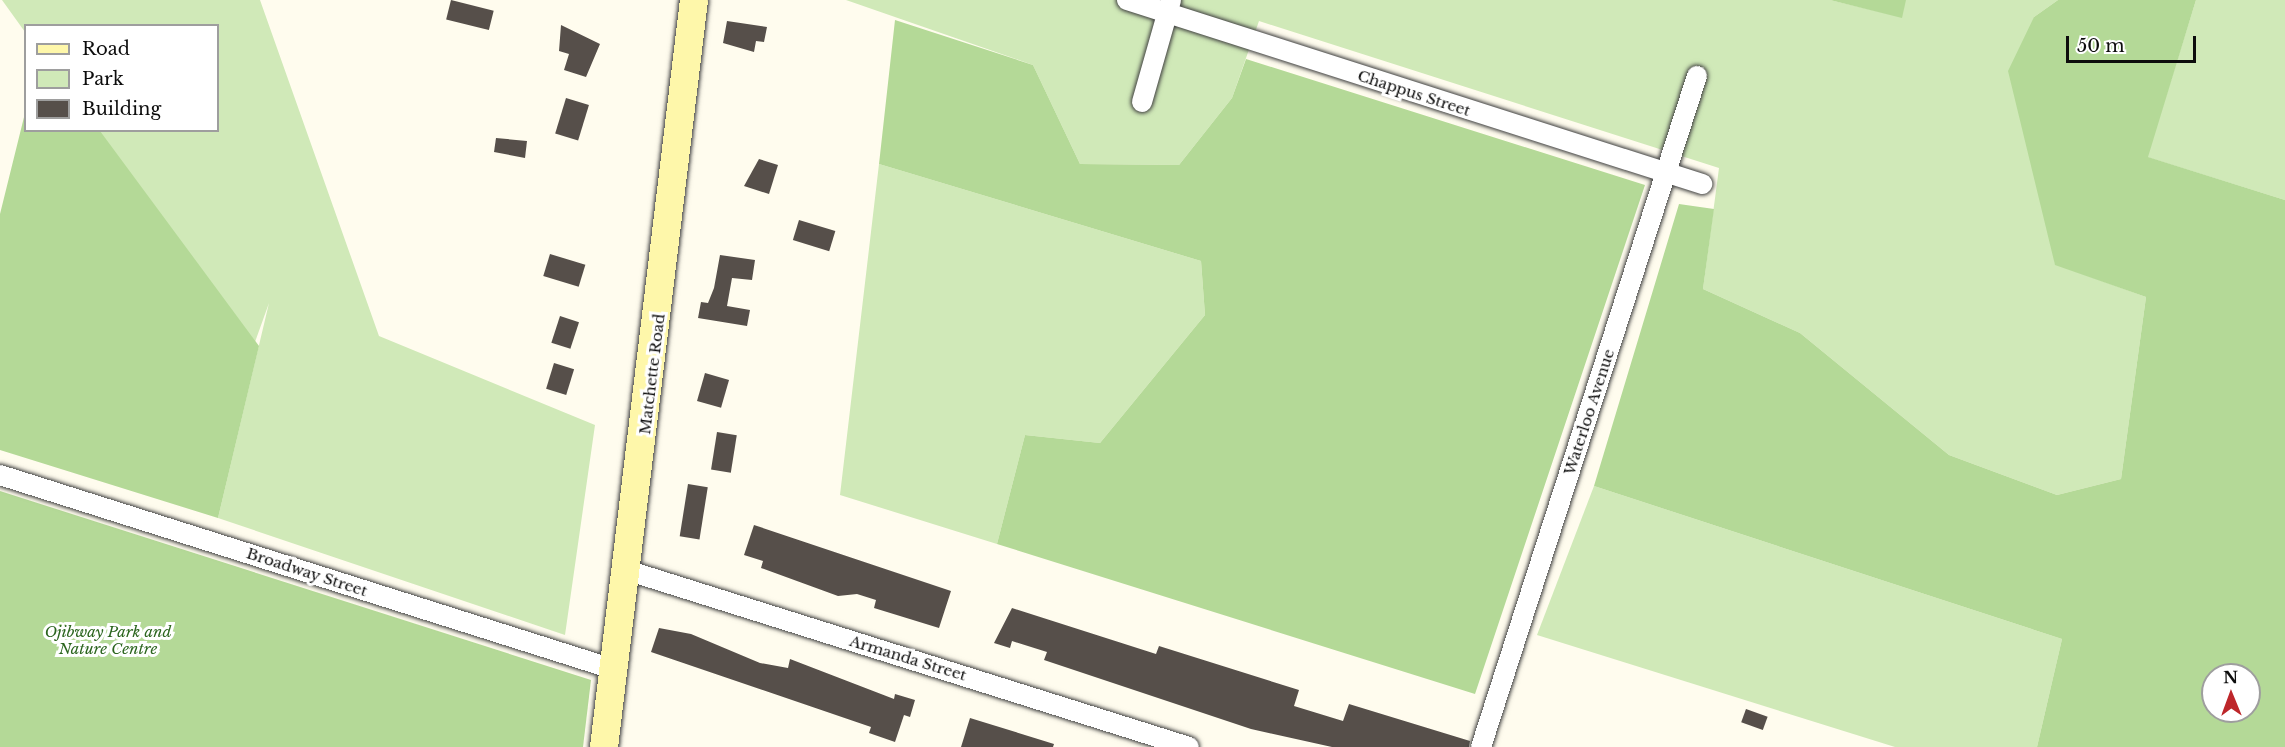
<!DOCTYPE html>
<style>
body{margin:0}
#map{position:relative;width:2285px;height:747px;overflow:hidden;background:#fffcee;font-family:"Libre Baskerville",serif}
div>[style]{position:absolute}
[style*='--x']{left:calc(var(--x)*1px);top:calc(var(--y)*1px);width:calc(var(--w)*1px);rotate:calc(var(--a)*1deg)}
.green>*{inset:0;background:#d0e9b8}
.forest>*{inset:0;background:#b4d997}
.building>*{inset:0;background:#564f4a;transform-origin:0 0}
.roads{filter:drop-shadow(0 0 2px #404040) drop-shadow(0 0 2px #404040)}
.street>*{height:20px;margin:-10px;padding:0 10px;transform-origin:10px;border-radius:10px;background:#fff}
.secondary>*{height:28px;margin:-14px;padding:0 14px;transform-origin:14px;border-radius:14px;background:#fef7aa}
span{translate:-50% -50%;white-space:nowrap;text-align:center;line-height:1.15;-webkit-text-stroke:6px #fff;paint-order:stroke}
.street-label{font-size:15px;color:#0d0d0d}
.park-label{font-size:15px;color:#2b651e;font-style:italic}
.legend{position:absolute;left:24px;top:24px;width:195px;height:108px;box-sizing:border-box;background:#fff;border:2px solid #9e9e9e;margin:0;padding:8px 10px;list-style:none;font-size:18px;color:#0d0d0d}
.legend li{display:flex;align-items:center;gap:12px;height:30px}
.legend b{width:30px;border:2px solid #9e9e9e}
.north{position:absolute;left:2201px;top:663px;width:60px;height:60px;box-sizing:border-box;background:#fff;border:2px solid #9e9e9e;border-radius:50%;rotate:359deg;font-size:16px;font-weight:700;line-height:24px;text-align:center;color:#0d0d0d}
.north::after{content:'';display:block;margin:auto;width:21px;height:27px;background:#bd262a;clip-path:polygon(50% 0,100% 100%,50% 72%,0 100%)}
.scale{position:absolute;left:2066px;top:36px;width:130px;height:27px;box-sizing:border-box;border:3px solid #0d0d0d;border-top:0;padding-left:8px;font-size:18px;line-height:21px;white-space:nowrap;color:#0d0d0d;-webkit-text-stroke:4px #fff;paint-order:stroke}
</style>
<div id="map">
<div class="green">
<div style="clip-path:polygon(2px 0,260px 0,379px 336px,595px 425px,565px 635px,218px 518px,269px 303px,255px 342px,99px 131px,218px 130px,218px 26px,26px 26px,25px 32px)"></div>
<div style="clip-path:polygon(846px 0,1830px 0,1893px 15px,1898px 0,2058px 0,2034px 17px,2055px 264px,2146px 297px,2121px 479px,2057px 495px,1949px 455px,1800px 333px,1703px 289px,1719px 168px,1259px 21px,1232px 98px,1179px 165px,1080px 164px,1033px 65px)"></div>
<div style="clip-path:polygon(2196px 0,2285px 0,2285px 200px,2147px 157px)"></div>
<div style="clip-path:polygon(879px 164px,1201px 261px,1205px 315px,1100px 443px,1025px 435px,997px 544px,840px 495px)"></div>
<div style="clip-path:polygon(1594px 486px,2062px 639px,2037px 747px,1895px 747px,1537px 635px)"></div>
</div>
<div class="forest">
<div style="clip-path:polygon(1830px 0,1906px 0,1902px 18px)"></div>
<div style="clip-path:polygon(evenodd,2058px 0,2196px 0,2148px 157px,2285px 200px,2285px 747px,2037px 747px,2062px 639px,1594px 486px,1679px 204px,1714px 209px,1703px 289px,1800px 333px,1949px 455px,2057px 495px,2121px 479px,2146px 297px,2055px 265px,2008px 71px,2034px 17px,2058px 0,2213px 675px,2249px 675px,2249px 711px,2213px 711px,2213px 675px)"></div>
<div style="clip-path:polygon(895px 20px,1033px 65px,1080px 164px,1179px 165px,1232px 98px,1246px 59px,1645px 185px,1475px 694px,997px 544px,1025px 435px,1100px 443px,1205px 315px,1201px 261px,879px 164px)"></div>
<div style="clip-path:polygon(25px 113px,26px 130px,100px 131px,259px 346px,218px 518px,0 450px,0 214px)"></div>
<div style="clip-path:polygon(0 491px,591px 680px,583px 747px,0 747px)"></div>
</div>
<div class="building">
<div style="left:451px;top:0;width:44px;height:20px;rotate:14deg"></div>
<div style="clip-path:polygon(727px 21px,767px 27px,764px 42px,756px 41px,754px 52px,723px 43px)"></div>
<div style="clip-path:polygon(561px 25px,600px 44px,586px 77px,564px 70px,569px 54px,559px 51px)"></div>
<div style="left:566px;top:98px;width:24px;height:37px;rotate:17deg"></div>
<div style="clip-path:polygon(496px 138px,527px 141px,525px 158px,494px 152px)"></div>
<div style="clip-path:polygon(759px 159px,778px 165px,769px 194px,744px 186px)"></div>
<div style="left:799px;top:220px;width:38px;height:21px;rotate:17deg"></div>
<div style="left:550px;top:254px;width:37px;height:23px;rotate:17deg"></div>
<div style="clip-path:polygon(720px 255px,755px 260px,752px 280px,732px 278px,727px 306px,750px 310px,747px 326px,698px 318px,701px 302px,708px 303px,714px 288px)"></div>
<div style="left:560px;top:316px;width:20px;height:28px;rotate:18deg"></div>
<div style="left:554px;top:363px;width:21px;height:27px;rotate:17deg"></div>
<div style="left:705px;top:373px;width:25px;height:29px;rotate:16deg"></div>
<div style="left:717px;top:432px;width:20px;height:38px;rotate:9deg"></div>
<div style="left:688px;top:484px;width:20px;height:53px;rotate:9deg"></div>
<div style="clip-path:polygon(754px 525px,951px 591px,939px 628px,874px 608px,876px 600px,857px 594px,838px 596px,761px 568px,763px 561px,744px 555px)"></div>
<div style="clip-path:polygon(1012px 608px,1156px 654px,1159px 646px,1299px 690px,1294px 706px,1343px 721px,1349px 704px,1470px 741px,1469px 747px,1332px 747px,1251px 729px,1044px 660px,1047px 652px,1012px 641px,1010px 648px,994px 643px)"></div>
<div style="clip-path:polygon(659px 628px,691px 634px,760px 663px,788px 668px,790px 659px,894px 699px,895px 694px,915px 700px,910px 717px,904px 715px,895px 742px,869px 733px,871px 727px,651px 652px)"></div>
<div style="left:1746px;top:709px;width:23px;height:14px;rotate:20deg"></div>
<div style="clip-path:polygon(970px 718px,1054px 744px,1053px 747px,961px 747px)"></div>
</div>
<div class="roads">
<div class="street">
<div style="--x:1127;--y:0;--w:604;--a:17.74"></div>
<div style="--x:1142;--y:102;--w:106;--a:-74.1"></div>
<div style="--x:0;--y:475;--w:643;--a:17.56"></div>
<div style="--x:626;--y:570;--w:590;--a:17.45"></div>
<div style="--x:1481;--y:747;--w:705;--a:-72.16"></div>
</div>
<div class="secondary">
<div style="--x:604;--y:747;--w:752;--a:-83.13"></div>
</div>
</div>
<div class="street-label">
<span style="left:1414px;top:93px;rotate:18deg">Chappus Street</span>
<span style="left:652px;top:374px;rotate:-83deg">Matchette Road</span>
<span style="left:1589px;top:412px;rotate:-72deg">Waterloo Avenue</span>
<span style="left:307px;top:572px;rotate:18deg">Broadway Street</span>
<span style="left:908px;top:658px;rotate:17deg">Armanda Street</span>
</div>
<div class="park-label">
<span style="left:108px;top:640px">Ojibway Park and<br>Nature Centre</span>
</div>
<ul class="legend">
<li><b style="height:8px;background:#fef7aa"></b>Road</li>
<li><b style="height:16px;background:#d0e9b8"></b>Park</li>
<li><b style="height:16px;background:#564f4a"></b>Building</li>
</ul>
<div class="north">N</div>
<div class="scale">50 m</div>
</div>
